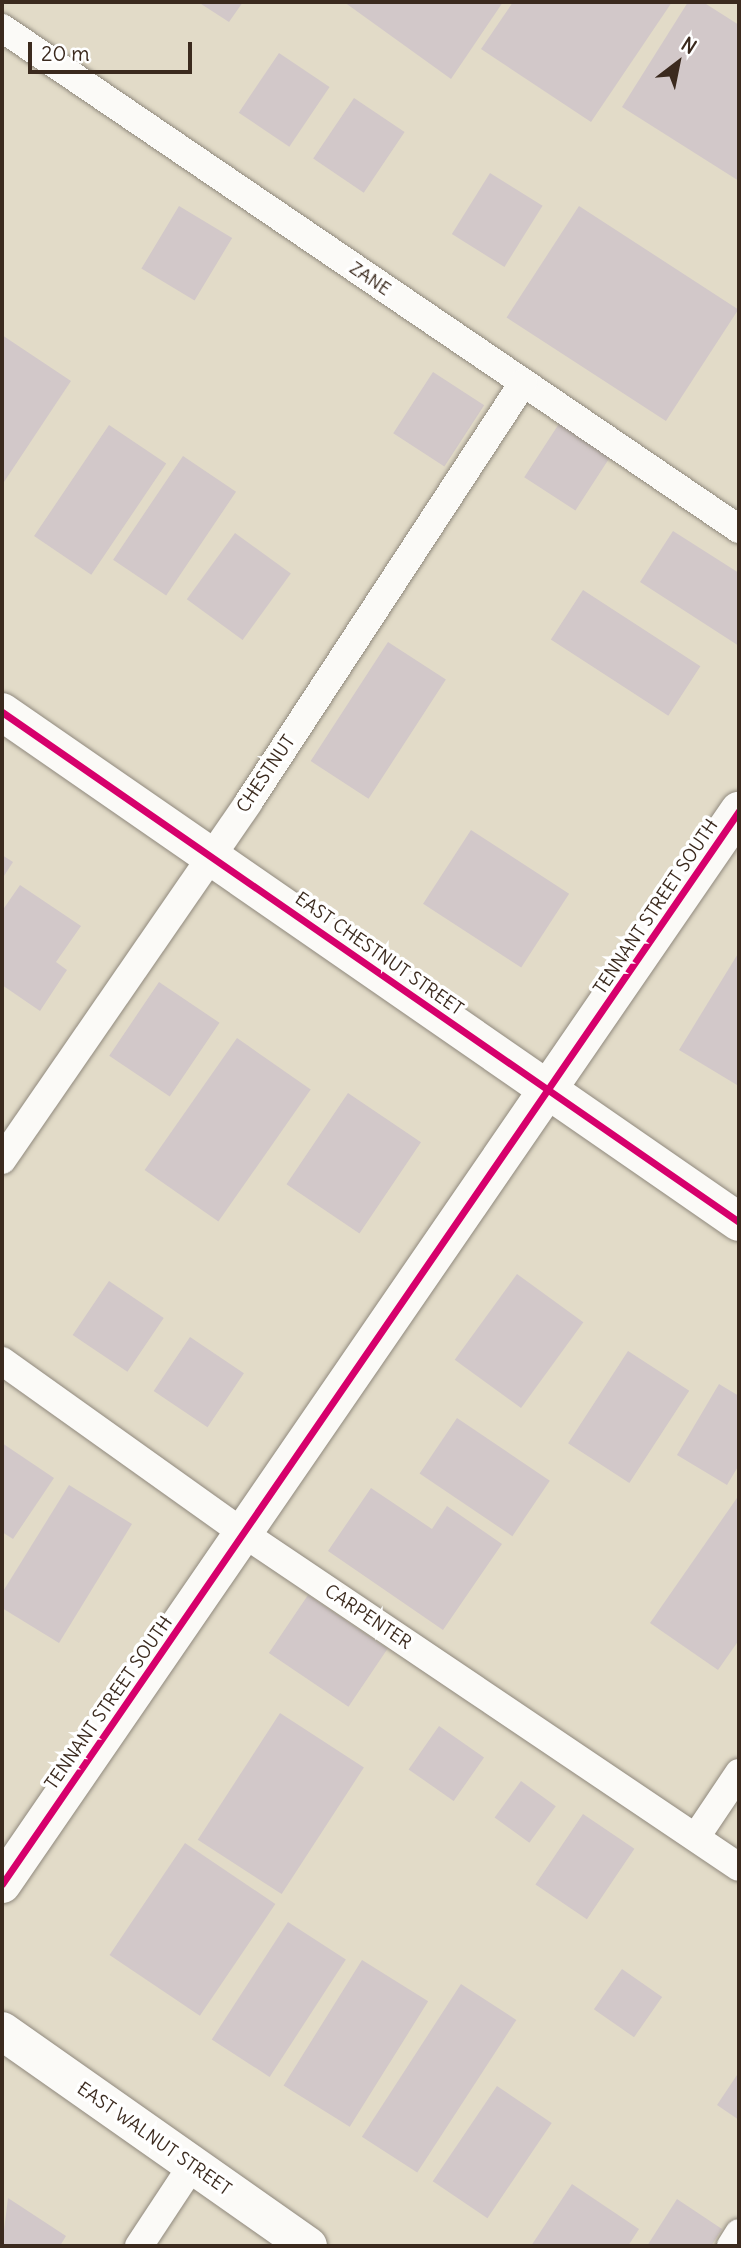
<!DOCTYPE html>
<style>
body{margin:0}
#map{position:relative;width:741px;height:2248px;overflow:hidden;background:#e2dbc8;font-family:Delius,sans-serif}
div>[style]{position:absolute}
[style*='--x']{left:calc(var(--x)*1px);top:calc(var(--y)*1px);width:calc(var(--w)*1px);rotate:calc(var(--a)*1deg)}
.building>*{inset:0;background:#d2c8c9;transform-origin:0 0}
.roads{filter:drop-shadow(0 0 2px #90897d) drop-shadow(0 0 2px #90897d)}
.service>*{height:28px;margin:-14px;padding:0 14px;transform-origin:14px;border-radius:14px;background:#fbfaf7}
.minor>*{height:38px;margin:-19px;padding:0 19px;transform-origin:19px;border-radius:19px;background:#fbfaf7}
.tertiary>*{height:38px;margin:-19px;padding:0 19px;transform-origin:19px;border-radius:19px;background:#fbfaf7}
.cycleway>*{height:7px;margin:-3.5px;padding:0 3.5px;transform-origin:3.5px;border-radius:3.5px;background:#d6006c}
span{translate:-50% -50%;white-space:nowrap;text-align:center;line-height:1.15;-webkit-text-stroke:7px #fff;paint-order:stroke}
.street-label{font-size:18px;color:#3b2a1e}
.frame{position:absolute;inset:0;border:4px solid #3b2a1e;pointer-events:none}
.north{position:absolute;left:643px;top:28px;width:70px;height:70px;-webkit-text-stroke:5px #fff;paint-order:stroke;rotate:32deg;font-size:19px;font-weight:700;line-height:28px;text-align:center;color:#3b2a1e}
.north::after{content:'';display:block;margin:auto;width:24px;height:32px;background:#3b2a1e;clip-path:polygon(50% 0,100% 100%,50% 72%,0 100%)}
.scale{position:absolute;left:28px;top:42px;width:164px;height:32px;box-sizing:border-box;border:4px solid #3b2a1e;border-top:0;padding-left:9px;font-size:21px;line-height:24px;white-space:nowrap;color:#3b2a1e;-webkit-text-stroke:5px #fff;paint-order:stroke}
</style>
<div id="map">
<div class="building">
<div style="clip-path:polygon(198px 2px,243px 2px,229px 22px)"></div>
<div style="clip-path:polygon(344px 2px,503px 2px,451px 79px)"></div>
<div style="clip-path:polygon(513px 2px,672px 2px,591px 122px,481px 49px)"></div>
<div style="clip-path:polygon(688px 2px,703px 2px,739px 25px,739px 181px,622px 107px)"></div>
<div style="left:279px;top:53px;width:61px;height:72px;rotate:34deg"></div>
<div style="left:354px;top:98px;width:61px;height:73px;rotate:34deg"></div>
<div style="left:490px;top:173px;width:62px;height:72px;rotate:32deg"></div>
<div style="left:179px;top:206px;width:62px;height:73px;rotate:31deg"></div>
<div style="left:579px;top:206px;width:190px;height:133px;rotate:33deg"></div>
<div style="clip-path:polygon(2px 335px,71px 381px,2px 485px)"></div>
<div style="left:433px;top:372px;width:61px;height:73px;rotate:33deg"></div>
<div style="left:564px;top:416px;width:61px;height:73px;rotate:33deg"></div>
<div style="left:109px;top:425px;width:69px;height:134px;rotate:34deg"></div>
<div style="left:183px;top:456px;width:64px;height:125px;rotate:34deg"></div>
<div style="clip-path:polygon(673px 531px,739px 573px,739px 646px,640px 582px)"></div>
<div style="left:235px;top:533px;width:69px;height:82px;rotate:36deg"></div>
<div style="left:583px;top:590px;width:140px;height:59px;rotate:33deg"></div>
<div style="left:388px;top:642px;width:69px;height:142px;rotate:33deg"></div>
<div style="left:471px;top:830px;width:117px;height:88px;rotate:33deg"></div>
<div style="clip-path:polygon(2px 855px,13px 862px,2px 879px)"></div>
<div style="clip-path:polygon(20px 885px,81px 926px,56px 962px,67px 970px,40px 1011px,2px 985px,2px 911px)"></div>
<div style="clip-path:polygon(739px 952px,739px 1082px,737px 1085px,679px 1050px)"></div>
<div style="left:159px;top:982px;width:73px;height:89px;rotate:34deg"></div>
<div style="left:237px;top:1038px;width:90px;height:161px;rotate:35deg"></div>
<div style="left:348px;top:1093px;width:88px;height:110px;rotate:34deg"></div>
<div style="left:517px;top:1274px;width:82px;height:106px;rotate:36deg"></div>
<div style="left:109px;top:1281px;width:66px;height:65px;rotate:34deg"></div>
<div style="left:190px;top:1337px;width:65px;height:65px;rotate:34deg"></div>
<div style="left:628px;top:1351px;width:73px;height:110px;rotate:33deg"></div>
<div style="clip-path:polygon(719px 1384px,739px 1396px,739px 1465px,727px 1485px,677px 1455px)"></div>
<div style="left:457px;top:1418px;width:112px;height:67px;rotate:34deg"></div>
<div style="clip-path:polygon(2px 1443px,54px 1478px,13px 1539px,2px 1532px)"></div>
<div style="clip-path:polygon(69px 1485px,132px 1524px,59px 1643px,2px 1608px,2px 1593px)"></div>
<div style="clip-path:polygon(371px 1488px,432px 1529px,447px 1506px,502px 1544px,443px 1630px,328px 1551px)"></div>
<div style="clip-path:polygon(739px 1495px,739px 1640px,718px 1670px,650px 1623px)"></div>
<div style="left:308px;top:1595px;width:96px;height:70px;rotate:34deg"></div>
<div style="left:280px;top:1713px;width:100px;height:151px;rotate:33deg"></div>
<div style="left:439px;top:1726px;width:55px;height:53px;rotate:35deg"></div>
<div style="left:521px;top:1781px;width:43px;height:45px;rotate:36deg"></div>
<div style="left:583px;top:1814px;width:62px;height:85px;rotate:34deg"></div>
<div style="left:185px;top:1843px;width:109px;height:135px;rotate:34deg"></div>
<div style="left:288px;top:1922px;width:69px;height:140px;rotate:33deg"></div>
<div style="left:362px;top:1960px;width:78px;height:148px;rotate:32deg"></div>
<div style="left:622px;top:1969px;width:49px;height:49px;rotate:35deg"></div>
<div style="left:461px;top:1984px;width:66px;height:182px;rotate:33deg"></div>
<div style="clip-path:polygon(739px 2072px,739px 2120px,717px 2105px)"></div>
<div style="left:497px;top:2086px;width:66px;height:115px;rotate:34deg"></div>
<div style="clip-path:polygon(572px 2184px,639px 2229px,628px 2246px,531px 2246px)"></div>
<div style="clip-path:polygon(8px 2198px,66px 2236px,60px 2246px,2px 2246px)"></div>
<div style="clip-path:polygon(677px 2199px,722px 2229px,711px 2246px,647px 2246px)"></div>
</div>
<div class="roads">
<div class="service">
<div style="--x:2;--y:28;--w:891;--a:34.21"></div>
<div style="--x:2;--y:1160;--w:434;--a:-55.4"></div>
<div style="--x:248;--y:803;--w:502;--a:-56.78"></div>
<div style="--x:2;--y:1361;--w:300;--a:35.5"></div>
<div style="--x:246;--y:1535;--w:594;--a:33.96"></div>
<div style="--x:696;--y:1837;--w:77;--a:-56.1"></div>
<div style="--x:139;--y:2246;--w:95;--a:-56.6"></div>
<div style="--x:731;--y:2246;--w:15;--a:-58"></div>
</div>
<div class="minor">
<div style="--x:2;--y:1884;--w:1302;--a:-55.52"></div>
<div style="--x:2;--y:2031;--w:374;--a:35.1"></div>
</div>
<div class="tertiary">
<div style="--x:2;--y:712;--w:896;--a:34.68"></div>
</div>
</div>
<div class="cycleway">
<div style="--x:2;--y:712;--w:896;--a:34.68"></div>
<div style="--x:2;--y:1884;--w:1302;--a:-55.52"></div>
</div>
<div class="street-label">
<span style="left:370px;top:279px;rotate:34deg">ZANE</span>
<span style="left:266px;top:774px;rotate:-56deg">CHESTNUT</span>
<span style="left:656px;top:907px;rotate:-56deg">TENNANT STREET SOUTH</span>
<span style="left:379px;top:954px;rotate:35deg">EAST CHESTNUT STREET</span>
<span style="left:368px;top:1617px;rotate:34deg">CARPENTER</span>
<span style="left:109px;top:1703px;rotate:-55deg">TENNANT STREET SOUTH</span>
<span style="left:154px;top:2139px;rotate:35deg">EAST WALNUT STREET</span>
</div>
<div class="frame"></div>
<div class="north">N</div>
<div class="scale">20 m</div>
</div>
